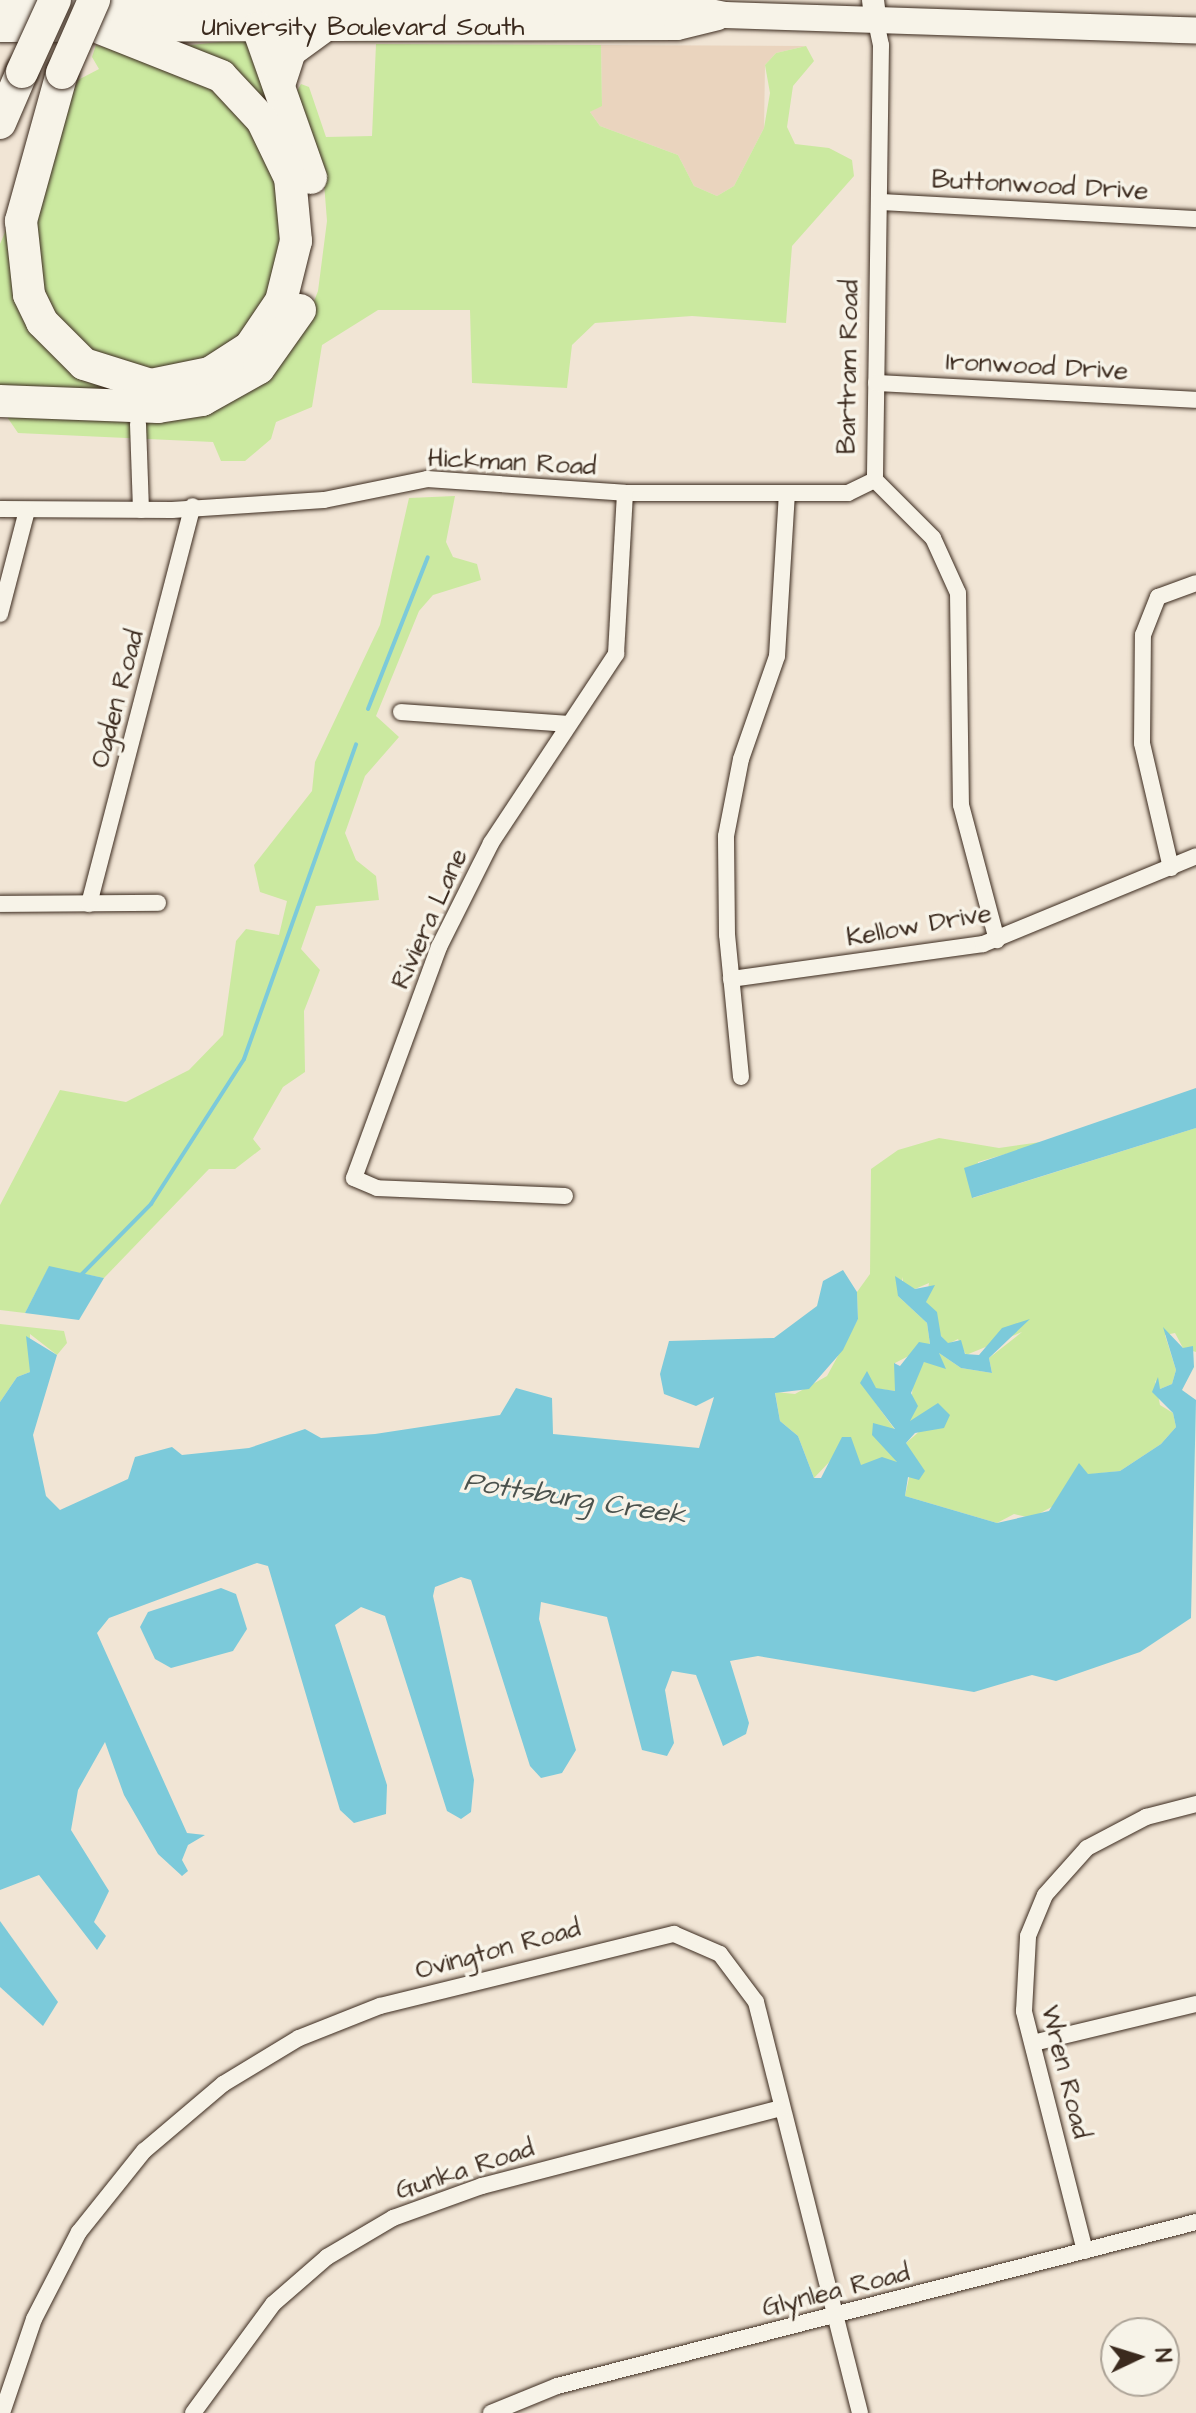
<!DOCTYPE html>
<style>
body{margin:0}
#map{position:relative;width:1196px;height:2413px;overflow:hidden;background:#f1e5d5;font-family:"Architects Daughter",sans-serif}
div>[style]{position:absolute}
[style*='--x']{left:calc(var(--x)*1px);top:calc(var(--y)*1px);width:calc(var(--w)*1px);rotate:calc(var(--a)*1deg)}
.built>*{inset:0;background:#ead4be}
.green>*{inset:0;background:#cbe9a0}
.water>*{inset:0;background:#7ccada}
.stream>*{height:4px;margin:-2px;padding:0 2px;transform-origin:2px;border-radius:2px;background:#7ccada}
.roads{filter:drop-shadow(0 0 2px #3b2a1e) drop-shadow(0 0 2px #3b2a1e)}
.minor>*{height:16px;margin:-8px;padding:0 8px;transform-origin:8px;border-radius:8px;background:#f7f3e8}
.tertiary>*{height:22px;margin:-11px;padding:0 11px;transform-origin:11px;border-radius:11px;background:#f7f3e8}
.primary>*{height:26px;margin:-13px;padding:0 13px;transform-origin:13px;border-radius:13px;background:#f7f3e8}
.motorway>*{height:32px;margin:-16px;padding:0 16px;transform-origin:16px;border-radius:16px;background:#f7f3e8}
.bridges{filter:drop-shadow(0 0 2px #3b2a1e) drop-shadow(0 0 2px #3b2a1e)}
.motorway-bridge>*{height:32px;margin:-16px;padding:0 16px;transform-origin:16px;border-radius:16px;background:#f7f3e8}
span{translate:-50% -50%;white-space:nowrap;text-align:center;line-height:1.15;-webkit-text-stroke:7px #f7f3e8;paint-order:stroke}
.street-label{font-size:26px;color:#3b2a1e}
.water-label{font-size:28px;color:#4b524d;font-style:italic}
.north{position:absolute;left:1100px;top:2317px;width:80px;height:80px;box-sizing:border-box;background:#f7f3e8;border:2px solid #aca397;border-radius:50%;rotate:86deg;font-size:22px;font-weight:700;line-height:32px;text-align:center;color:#3b2a1e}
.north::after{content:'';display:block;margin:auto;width:28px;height:36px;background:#3b2a1e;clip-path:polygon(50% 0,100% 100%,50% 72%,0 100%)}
</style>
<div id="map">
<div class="built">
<div style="clip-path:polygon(601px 45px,806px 46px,776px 53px,765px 65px,764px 128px,734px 186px,717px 196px,694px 186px,678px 155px,600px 126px,590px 112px,602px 105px)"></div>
</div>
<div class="green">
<div style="clip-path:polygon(255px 38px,294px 145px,182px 46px)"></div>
<div style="clip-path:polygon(376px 44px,601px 45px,602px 106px,590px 112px,600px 126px,678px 155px,694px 186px,717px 196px,734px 186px,764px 128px,770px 93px,765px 65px,776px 53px,806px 46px,814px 61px,793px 86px,787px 127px,795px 144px,829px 148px,852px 160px,854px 176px,792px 246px,786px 323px,692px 316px,595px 323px,572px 345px,567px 388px,472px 383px,470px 310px,378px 310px,322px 345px,312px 407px,276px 422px,271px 439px,245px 461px,221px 461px,213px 442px,18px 433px,3px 411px,143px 417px,302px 332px,318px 291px,327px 221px,324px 183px,296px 93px,301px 84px,309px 87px,326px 137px,372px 136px)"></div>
<div style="clip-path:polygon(96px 45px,201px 71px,278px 162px,283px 278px,222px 359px,122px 373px,60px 332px,27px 257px,44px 152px,78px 80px,99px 69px,92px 57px)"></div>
<div style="clip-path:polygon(9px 223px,22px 295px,134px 389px,0 392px,0 244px)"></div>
<div style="clip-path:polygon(455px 496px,446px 542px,453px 557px,477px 564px,481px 580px,433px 595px,419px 611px,376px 716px,399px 737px,365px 776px,345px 833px,356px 860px,376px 876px,379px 900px,316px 906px,301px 949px,320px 970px,304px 1011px,305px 1072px,283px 1087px,253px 1139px,261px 1149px,235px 1169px,209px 1169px,104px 1278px,49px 1267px,25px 1313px,0 1310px,0 1205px,60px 1090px,126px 1102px,189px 1070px,223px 1035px,236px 941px,246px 929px,279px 935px,287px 901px,260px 892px,254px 865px,312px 791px,315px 762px,380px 625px,409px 498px)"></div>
<div style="clip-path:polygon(1196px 1128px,1196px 1352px,1183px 1348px,1175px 1333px,1165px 1335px,1176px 1370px,1172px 1384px,1160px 1389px,1155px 1380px,1160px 1405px,1173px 1413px,1176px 1427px,1161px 1444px,1120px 1471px,1074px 1476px,1061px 1502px,1031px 1518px,1014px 1514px,997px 1523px,905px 1496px,913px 1460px,906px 1443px,943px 1411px,910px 1422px,913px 1381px,924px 1362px,939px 1353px,961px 1368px,992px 1373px,989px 1358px,1022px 1332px,966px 1355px,958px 1339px,948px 1344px,941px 1336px,926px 1302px,929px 1283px,915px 1289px,903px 1286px,903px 1277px,898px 1296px,927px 1323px,930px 1345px,895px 1363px,895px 1391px,864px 1387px,895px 1430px,881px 1429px,897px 1462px,861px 1465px,834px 1457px,814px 1478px,798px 1436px,780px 1421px,775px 1392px,795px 1394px,827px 1376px,858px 1319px,857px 1292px,870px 1274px,871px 1169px,898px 1150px,939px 1138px,999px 1148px,1055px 1140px,978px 1162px,973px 1198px)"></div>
<div style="clip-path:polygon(0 1324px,64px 1331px,67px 1343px,57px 1355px,30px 1334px,30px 1372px,17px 1377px,0 1402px)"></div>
</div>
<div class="water">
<div style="clip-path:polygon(1196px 1088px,1196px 1128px,972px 1198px,964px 1168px)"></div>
<div style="clip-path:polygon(49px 1266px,104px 1278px,79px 1320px,25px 1313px)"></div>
<div style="clip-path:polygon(843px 1270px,857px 1292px,858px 1319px,843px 1350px,809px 1389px,775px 1393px,780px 1421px,798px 1436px,814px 1478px,821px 1478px,842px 1437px,851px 1437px,861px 1465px,882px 1457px,897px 1462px,872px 1435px,873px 1423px,895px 1429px,860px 1383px,867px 1371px,876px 1388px,895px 1391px,894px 1363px,900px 1366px,919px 1342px,930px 1344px,927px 1323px,898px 1296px,895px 1276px,915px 1289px,935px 1285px,926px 1302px,937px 1312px,941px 1336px,948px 1343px,961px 1340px,965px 1354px,979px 1355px,1002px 1328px,1030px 1319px,989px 1358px,992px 1373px,961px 1368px,939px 1353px,946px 1369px,924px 1362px,911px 1393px,918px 1406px,910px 1421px,938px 1403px,950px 1415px,944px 1428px,915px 1433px,906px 1443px,925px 1471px,919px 1480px,908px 1477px,905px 1496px,997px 1523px,1049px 1511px,1079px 1463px,1088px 1474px,1120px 1471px,1161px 1444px,1176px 1427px,1173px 1413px,1152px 1392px,1158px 1377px,1160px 1389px,1172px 1384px,1176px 1370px,1163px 1327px,1183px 1348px,1193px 1346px,1194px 1367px,1182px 1390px,1196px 1400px,1191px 1618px,1140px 1652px,1056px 1681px,1032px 1675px,974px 1692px,758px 1656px,730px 1661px,749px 1723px,746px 1734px,723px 1746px,696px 1675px,672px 1671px,665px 1690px,674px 1743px,667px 1756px,642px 1750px,607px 1617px,541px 1602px,539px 1619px,576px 1750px,562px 1773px,541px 1778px,530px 1766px,471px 1580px,461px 1577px,435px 1587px,433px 1596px,474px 1780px,471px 1812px,461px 1819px,447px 1811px,385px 1616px,361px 1607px,335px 1625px,387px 1785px,386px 1814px,354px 1823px,340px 1810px,268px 1566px,257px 1563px,109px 1618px,97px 1633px,187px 1833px,205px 1835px,188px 1845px,182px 1860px,188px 1871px,182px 1876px,158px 1854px,124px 1795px,105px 1742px,78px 1790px,71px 1830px,109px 1891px,94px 1922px,106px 1936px,97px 1950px,39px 1875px,0 1890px,0 1402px,17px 1377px,30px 1372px,26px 1336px,57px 1355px,33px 1435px,46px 1496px,60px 1510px,128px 1479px,135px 1457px,172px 1447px,182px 1455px,249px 1448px,305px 1429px,321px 1438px,375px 1434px,500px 1415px,516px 1388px,552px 1398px,553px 1434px,699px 1448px,714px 1397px,696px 1406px,664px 1394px,660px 1374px,669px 1341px,774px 1338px,817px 1306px,823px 1281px)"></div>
<div style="clip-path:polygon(221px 1588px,236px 1594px,247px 1629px,233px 1651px,171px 1668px,155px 1659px,140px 1627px,148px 1612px)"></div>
<div style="clip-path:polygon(0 1921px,58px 2002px,43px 2026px,0 1987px)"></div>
</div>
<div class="stream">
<div style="--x:368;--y:709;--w:163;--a:-68.5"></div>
<div style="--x:81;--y:1275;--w:100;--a:-45.4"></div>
<div style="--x:151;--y:1204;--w:172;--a:-57.3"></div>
<div style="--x:244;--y:1059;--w:334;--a:-70.4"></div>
</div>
<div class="roads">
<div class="minor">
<div style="--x:875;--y:17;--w:29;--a:78"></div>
<div style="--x:881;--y:45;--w:435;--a:90.8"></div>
<div style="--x:875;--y:480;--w:82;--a:45"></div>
<div style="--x:933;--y:538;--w:60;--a:65.6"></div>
<div style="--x:958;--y:593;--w:212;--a:89.2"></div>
<div style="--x:961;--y:805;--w:140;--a:75.1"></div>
<div style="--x:880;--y:202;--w:316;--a:3.1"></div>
<div style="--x:876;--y:383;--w:320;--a:3"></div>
<div style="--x:138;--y:424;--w:86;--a:88"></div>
<div style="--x:0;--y:509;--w:172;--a:0.3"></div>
<div style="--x:172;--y:510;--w:152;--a:-3.8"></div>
<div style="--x:324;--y:500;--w:105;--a:-11.5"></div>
<div style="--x:427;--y:479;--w:198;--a:4"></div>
<div style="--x:625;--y:493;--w:223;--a:0"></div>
<div style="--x:848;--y:493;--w:30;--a:-26"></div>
<div style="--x:0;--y:614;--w:107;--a:-75.4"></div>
<div style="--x:401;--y:712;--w:168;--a:4.1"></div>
<div style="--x:1171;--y:868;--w:128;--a:-103.1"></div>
<div style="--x:1142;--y:743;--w:108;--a:-89.5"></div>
<div style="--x:1143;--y:635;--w:41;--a:-68.5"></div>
<div style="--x:1158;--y:597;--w:40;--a:-20.2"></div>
<div style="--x:0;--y:904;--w:158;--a:-0.4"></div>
<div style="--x:89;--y:904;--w:411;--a:-75.4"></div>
<div style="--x:731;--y:979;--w:254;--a:-7.9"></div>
<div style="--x:983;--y:944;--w:230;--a:-22.4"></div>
<div style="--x:741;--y:1077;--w:143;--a:-95.6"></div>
<div style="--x:727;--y:935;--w:99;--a:-90.6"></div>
<div style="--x:726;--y:836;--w:78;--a:-79"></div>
<div style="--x:741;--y:759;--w:109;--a:-70.7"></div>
<div style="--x:777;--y:656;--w:163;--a:-86.5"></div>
<div style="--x:565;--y:1196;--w:188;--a:-177.6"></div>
<div style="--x:377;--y:1188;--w:25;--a:-157"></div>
<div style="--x:354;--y:1178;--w:246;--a:-69.8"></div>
<div style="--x:439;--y:947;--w:116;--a:-63.4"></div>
<div style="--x:491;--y:843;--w:227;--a:-56.5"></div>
<div style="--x:616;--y:654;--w:161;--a:-86.8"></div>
<div style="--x:1033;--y:2043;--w:168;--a:-13.5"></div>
<div style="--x:1085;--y:2251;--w:248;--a:-104.3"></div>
<div style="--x:1024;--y:2011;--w:75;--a:-86.9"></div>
<div style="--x:1028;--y:1936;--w:44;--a:-67.5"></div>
<div style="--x:1045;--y:1895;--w:63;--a:-48.2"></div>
<div style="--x:1087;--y:1848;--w:67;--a:-27.7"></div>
<div style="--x:1146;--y:1817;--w:52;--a:-14.6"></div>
<div style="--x:2;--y:2413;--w:99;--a:-71.2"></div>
<div style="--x:34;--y:2319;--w:98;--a:-62.7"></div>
<div style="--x:79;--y:2232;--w:104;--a:-51.3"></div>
<div style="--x:144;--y:2151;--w:104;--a:-40.3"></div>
<div style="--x:223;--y:2084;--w:89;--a:-31.2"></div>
<div style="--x:299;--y:2038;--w:87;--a:-21.6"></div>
<div style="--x:380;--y:2006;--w:303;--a:-13.8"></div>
<div style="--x:674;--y:1934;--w:50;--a:23.5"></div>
<div style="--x:720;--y:1954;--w:60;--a:53.1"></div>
<div style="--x:756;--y:2002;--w:424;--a:75.8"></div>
<div style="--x:193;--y:2413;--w:135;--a:-53.7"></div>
<div style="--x:273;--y:2304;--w:72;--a:-41"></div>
<div style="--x:327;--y:2257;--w:77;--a:-30.6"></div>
<div style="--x:393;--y:2218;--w:95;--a:-19.8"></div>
<div style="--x:482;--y:2186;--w:309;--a:-14.6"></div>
<div style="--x:491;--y:2413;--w:71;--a:-22.2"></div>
<div style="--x:557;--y:2386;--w:660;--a:-14.39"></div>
</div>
<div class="tertiary">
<div style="--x:873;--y:0;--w:17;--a:83"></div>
</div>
<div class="primary">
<div style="--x:0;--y:3;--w:670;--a:0.09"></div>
<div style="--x:670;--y:4;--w:56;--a:11.3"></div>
<div style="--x:725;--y:15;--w:471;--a:1.9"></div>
<div style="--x:0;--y:29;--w:677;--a:-0.17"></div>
<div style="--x:677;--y:27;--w:42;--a:-13.7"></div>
</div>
<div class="motorway">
<div style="--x:395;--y:0;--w:8;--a:14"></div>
<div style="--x:236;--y:3;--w:33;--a:49"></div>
<div style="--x:258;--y:28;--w:159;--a:70.5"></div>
<div style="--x:62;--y:73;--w:154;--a:105.5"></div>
<div style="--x:21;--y:221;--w:74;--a:83.8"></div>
<div style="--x:29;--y:295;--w:30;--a:64"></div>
<div style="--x:42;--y:322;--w:59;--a:45"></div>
<div style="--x:84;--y:364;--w:70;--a:17.4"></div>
<div style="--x:151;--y:385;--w:60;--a:-11.5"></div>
<div style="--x:210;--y:373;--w:48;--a:-33"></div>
<div style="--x:250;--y:347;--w:55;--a:-56"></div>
<div style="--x:281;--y:301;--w:62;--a:-76"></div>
<div style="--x:296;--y:241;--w:63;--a:-95.4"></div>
<div style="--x:290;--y:178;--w:64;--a:-115.8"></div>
<div style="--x:262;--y:120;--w:60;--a:-133"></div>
<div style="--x:221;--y:76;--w:130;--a:-158.4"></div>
<div style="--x:279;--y:85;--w:36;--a:-72"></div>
<div style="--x:290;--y:51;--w:39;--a:-36"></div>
<div style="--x:0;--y:123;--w:56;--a:-66.7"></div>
<div style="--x:0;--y:401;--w:158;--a:2.2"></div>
<div style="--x:158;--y:407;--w:45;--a:-9"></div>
<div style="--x:202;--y:400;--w:65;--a:-29.3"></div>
<div style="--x:259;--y:368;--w:71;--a:-54.7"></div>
</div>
</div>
<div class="bridges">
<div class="motorway-bridge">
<div style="--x:22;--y:72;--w:79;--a:-65.4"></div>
<div style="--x:62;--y:73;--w:80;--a:-66.3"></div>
</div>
</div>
<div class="street-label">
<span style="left:363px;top:28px">University Boulevard South</span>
<span style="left:1040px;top:186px;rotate:3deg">Buttonwood Drive</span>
<span style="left:849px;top:367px;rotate:-89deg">Bartram Road</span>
<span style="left:1037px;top:367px;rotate:3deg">Ironwood Drive</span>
<span style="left:512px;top:463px;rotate:3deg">Hickman Road</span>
<span style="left:118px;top:699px;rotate:-75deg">Ogden Road</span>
<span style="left:430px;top:919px;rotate:-66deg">Riviera Lane</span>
<span style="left:919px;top:926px;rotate:-10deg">Kellow Drive</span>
<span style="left:498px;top:1950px;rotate:-15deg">Ovington Road</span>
<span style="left:1065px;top:2072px;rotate:76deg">Wren Road</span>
<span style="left:465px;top:2170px;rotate:-18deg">Gunka Road</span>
<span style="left:836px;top:2291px;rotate:-14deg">Glynlea Road</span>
</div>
<div class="water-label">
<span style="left:575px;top:1499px;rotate:9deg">Pottsburg Creek</span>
</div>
<div class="north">N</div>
</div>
